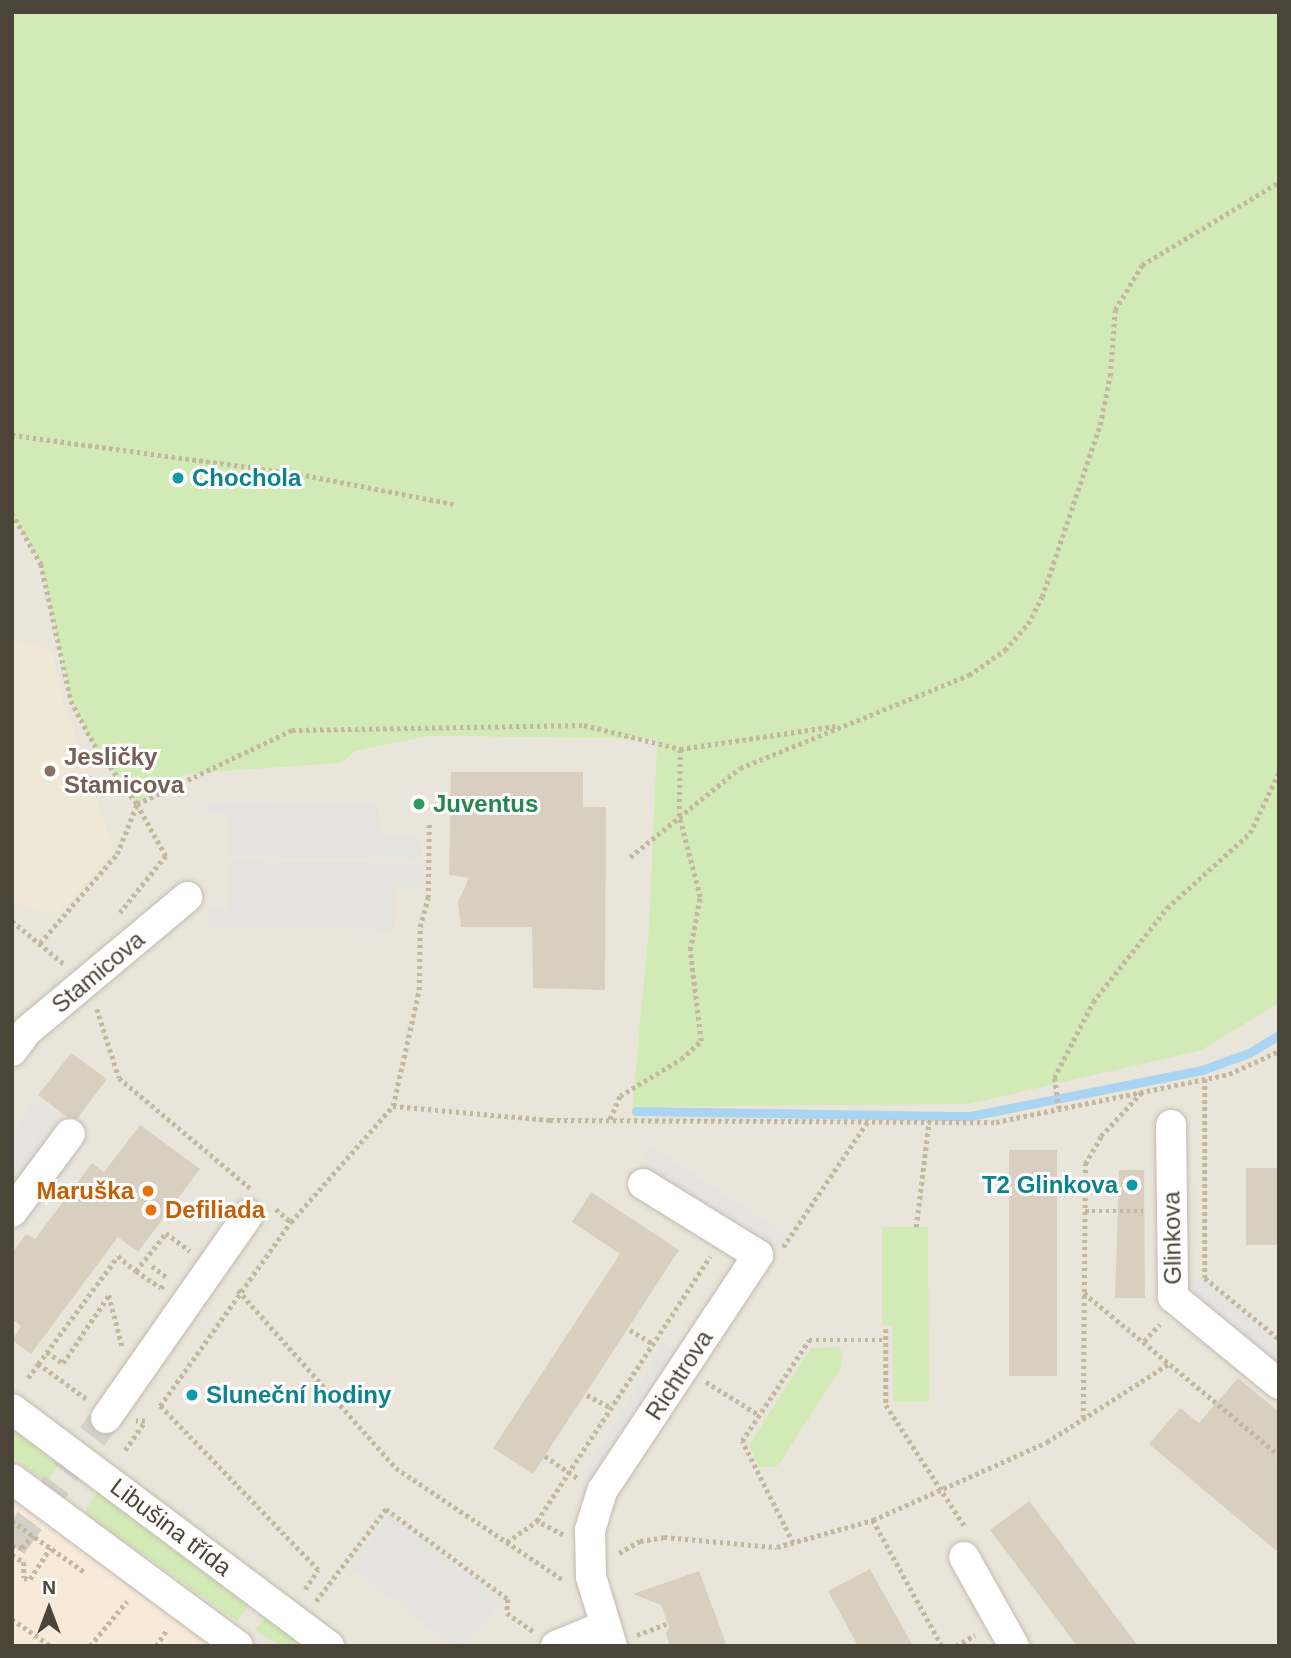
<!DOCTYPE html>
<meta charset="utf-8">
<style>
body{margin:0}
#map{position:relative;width:1291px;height:1658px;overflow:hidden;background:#f6f3ec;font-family:Helvetica,sans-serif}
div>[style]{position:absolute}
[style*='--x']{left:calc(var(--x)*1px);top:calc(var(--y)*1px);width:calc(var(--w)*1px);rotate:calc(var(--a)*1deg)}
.residential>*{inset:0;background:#eae5da}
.commercial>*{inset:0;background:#f7ead8}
.education>*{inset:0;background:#efe8d6}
.green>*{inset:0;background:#d2eab5}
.parking>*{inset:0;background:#e5e3e0;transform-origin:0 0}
.stream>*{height:9px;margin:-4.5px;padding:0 4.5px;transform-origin:4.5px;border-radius:4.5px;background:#a9d4f2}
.building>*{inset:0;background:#d8cfc1;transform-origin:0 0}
.minor-tunnel>*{height:30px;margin-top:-15px;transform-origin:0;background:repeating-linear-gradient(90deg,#d4d0c8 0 30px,transparent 0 45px)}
.path>*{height:4.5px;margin-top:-2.25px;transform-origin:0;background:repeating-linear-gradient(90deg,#c4b79f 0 3.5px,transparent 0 7px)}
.roads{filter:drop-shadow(0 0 2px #c2bbae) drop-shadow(0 0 2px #c2bbae)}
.minor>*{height:30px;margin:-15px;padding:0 15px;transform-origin:15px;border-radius:15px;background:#fff}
.dots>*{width:19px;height:19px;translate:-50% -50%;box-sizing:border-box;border:4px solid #fff;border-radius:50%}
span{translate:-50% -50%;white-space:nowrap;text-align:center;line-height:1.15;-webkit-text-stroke:6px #fff;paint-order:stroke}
.culture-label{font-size:24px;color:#0d838f;font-weight:700}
.left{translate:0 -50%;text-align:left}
.right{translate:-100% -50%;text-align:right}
.education-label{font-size:24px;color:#785e54;font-weight:700}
.leisure-label{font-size:24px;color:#27864d;font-weight:700}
.street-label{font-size:24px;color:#4b4439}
.food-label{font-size:24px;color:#c56008;font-weight:700}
.frame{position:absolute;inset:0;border:14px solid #4b4439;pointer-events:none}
.north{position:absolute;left:14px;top:1574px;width:70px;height:70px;-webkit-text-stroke:5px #fff;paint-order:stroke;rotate:0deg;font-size:19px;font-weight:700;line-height:28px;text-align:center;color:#4b4439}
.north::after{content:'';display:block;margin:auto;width:24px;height:32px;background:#4b4439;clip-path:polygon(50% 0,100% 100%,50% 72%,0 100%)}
</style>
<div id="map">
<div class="residential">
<div style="clip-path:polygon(12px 516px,41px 564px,71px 701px,137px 804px,186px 774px,341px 763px,356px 751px,430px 736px,657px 739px,649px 924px,632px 1107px,1202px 1050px,1279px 1003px,1279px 1646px,209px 1646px,12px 1499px)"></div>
</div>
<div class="commercial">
<div style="clip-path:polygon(12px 1499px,209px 1646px,12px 1646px)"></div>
</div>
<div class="education">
<div style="clip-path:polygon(12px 639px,49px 649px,54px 657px,62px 697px,112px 845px,111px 854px,59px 913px,48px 913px,12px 902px)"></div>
</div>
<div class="green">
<div style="clip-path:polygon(12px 12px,1279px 12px,1279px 1003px,1202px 1050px,969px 1104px,632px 1107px,649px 924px,657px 739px,430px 736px,356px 751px,341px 763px,186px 774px,137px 804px,94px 744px,71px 701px,41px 564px,12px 516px)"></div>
<div style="clip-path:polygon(882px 1227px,928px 1227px,929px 1402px,893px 1402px,892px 1326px,882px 1325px)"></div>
<div style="clip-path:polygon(838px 1347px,843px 1353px,841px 1368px,779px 1464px,774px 1467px,759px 1467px,749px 1445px,811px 1348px)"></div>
<div style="clip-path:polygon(17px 1432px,58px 1466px,47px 1482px,12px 1457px,12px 1438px)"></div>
<div style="clip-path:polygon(98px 1491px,249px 1605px,237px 1621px,84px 1512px)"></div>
<div style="clip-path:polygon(265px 1617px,304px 1646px,282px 1646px,255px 1630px)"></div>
</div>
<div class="parking">
<div style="clip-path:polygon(212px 802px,377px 803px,380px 835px,421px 837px,422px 858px,228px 856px,229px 813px,201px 812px)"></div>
<div style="clip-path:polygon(227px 861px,423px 864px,423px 887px,395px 887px,394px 930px,207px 927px,208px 910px,227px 910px)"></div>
<div style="clip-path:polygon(36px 1100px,90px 1140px,25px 1228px,12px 1219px,12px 1133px)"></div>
<div style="left:650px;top:1146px;width:163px;height:21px;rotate:33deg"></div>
<div style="clip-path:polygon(1200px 1275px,1279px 1342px,1279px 1367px,1188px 1289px)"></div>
<div style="left:665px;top:1343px;width:19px;height:154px;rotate:32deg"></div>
<div style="clip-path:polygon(390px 1515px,505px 1601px,461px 1646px,453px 1646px,350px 1567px)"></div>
</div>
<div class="stream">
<div style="--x:636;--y:1111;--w:334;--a:0.9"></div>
<div style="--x:970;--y:1116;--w:237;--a:-11.2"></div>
<div style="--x:1202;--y:1070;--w:50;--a:-19.9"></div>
<div style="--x:1249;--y:1053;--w:35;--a:-31"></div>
</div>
<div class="building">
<div style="clip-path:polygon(451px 772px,583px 772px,583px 807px,606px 807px,605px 990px,533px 988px,532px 927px,461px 927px,458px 902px,469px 878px,449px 875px)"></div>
<div style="clip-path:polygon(71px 1053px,107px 1079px,77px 1119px,67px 1117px,38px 1095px)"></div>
<div style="clip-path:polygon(140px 1125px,200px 1169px,138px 1252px,118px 1237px,31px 1354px,12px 1340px,21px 1326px,12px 1319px,12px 1253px,26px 1234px,35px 1239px,92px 1163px,104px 1172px)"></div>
<div style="left:1009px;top:1150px;width:48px;height:226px"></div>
<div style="left:1246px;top:1168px;width:33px;height:77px"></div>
<div style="clip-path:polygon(1119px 1170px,1144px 1170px,1145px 1298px,1115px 1298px)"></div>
<div style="clip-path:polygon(591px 1192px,679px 1250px,533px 1474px,493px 1448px,620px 1254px,572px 1222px)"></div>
<div style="clip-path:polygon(1238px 1378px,1279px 1412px,1279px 1553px,1149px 1444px,1180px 1408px,1199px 1423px)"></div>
<div style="clip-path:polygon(1029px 1501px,1138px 1646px,1077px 1646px,990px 1530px)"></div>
<div style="clip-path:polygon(870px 1569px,913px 1646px,858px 1646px,828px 1591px)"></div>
<div style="clip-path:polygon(699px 1571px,727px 1646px,670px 1646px,666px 1634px,669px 1627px,661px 1605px,633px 1594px)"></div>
</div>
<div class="minor-tunnel">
<div style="--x:12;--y:1545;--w:158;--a:-53.5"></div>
</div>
<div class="path">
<div style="--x:12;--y:435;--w:290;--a:7.7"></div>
<div style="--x:299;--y:474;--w:158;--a:11"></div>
<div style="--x:12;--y:513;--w:59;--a:60.4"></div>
<div style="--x:41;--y:564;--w:140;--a:77.6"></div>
<div style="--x:71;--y:701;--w:49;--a:61.9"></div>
<div style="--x:94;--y:744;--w:74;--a:54.4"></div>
<div style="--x:137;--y:804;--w:60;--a:60.9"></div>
<div style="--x:166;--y:856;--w:73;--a:128.9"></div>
<div style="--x:630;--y:857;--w:141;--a:-39"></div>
<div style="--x:740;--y:768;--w:247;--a:-22.1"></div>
<div style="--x:969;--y:675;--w:44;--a:-34.8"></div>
<div style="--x:1005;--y:650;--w:35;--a:-49"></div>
<div style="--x:1028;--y:624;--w:30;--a:-63"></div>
<div style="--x:1042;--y:597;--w:182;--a:-71.4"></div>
<div style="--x:1100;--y:425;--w:50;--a:-78.5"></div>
<div style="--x:1110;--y:376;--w:66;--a:-85.7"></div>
<div style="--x:1115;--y:310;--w:52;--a:-59"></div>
<div style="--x:1142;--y:265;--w:160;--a:-31.2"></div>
<div style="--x:12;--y:921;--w:67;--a:39.6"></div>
<div style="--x:40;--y:943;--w:118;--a:-49.1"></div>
<div style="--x:117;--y:854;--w:54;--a:-68.2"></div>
<div style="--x:137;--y:804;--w:172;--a:-25.5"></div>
<div style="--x:292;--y:730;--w:292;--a:-1"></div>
<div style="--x:584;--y:725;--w:99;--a:14"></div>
<div style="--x:680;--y:749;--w:157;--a:-8.4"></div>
<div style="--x:97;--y:1009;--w:72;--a:72.3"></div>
<div style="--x:119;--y:1078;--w:171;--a:40"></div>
<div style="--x:1205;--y:1079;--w:199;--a:90"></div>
<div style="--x:1205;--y:1278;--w:96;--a:39.5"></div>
<div style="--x:393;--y:1106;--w:119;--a:-77.4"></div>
<div style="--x:419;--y:990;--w:63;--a:-89.1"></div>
<div style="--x:420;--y:927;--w:30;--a:-75"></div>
<div style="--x:428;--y:898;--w:75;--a:-89.2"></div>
<div style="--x:1059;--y:1109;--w:31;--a:-99"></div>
<div style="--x:1054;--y:1078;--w:85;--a:-62.8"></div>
<div style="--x:1093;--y:1002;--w:120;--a:-51.8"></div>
<div style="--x:1167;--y:908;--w:112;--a:-42.1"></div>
<div style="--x:1250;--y:833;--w:68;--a:-64.6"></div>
<div style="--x:610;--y:1119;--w:25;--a:-67"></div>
<div style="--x:620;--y:1096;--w:71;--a:-31.2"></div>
<div style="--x:681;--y:1059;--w:27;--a:-42"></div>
<div style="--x:701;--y:1041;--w:92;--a:-96.9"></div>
<div style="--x:690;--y:950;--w:54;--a:-79.3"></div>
<div style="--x:700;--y:897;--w:84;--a:-104.5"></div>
<div style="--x:679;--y:816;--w:67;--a:-89.1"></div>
<div style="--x:276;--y:1209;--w:20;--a:41"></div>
<div style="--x:1085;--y:1211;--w:58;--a:0"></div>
<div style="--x:916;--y:1227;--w:107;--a:-83"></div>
<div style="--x:783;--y:1247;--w:152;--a:-56"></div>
<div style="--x:152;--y:1266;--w:20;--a:37"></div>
<div style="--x:136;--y:1271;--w:30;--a:34"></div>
<div style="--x:161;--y:1288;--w:3;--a:-45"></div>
<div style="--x:238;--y:1290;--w:238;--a:48.4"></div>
<div style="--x:396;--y:1468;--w:201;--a:33.8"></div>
<div style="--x:1084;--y:1293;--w:254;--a:39.7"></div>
<div style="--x:886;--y:1329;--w:76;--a:90"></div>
<div style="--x:886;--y:1405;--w:147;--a:57"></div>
<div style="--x:630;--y:1330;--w:27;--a:31"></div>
<div style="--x:1144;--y:1341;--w:23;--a:-47"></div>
<div style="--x:47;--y:1352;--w:19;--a:35"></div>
<div style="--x:63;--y:1363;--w:82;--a:-55.9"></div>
<div style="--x:109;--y:1295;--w:53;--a:75.7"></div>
<div style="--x:28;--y:1378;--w:17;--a:-54"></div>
<div style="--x:706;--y:1382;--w:62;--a:31.9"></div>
<div style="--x:587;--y:1395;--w:27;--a:28"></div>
<div style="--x:86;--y:1399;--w:59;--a:-143.9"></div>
<div style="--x:38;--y:1364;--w:134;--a:-53.5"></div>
<div style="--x:118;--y:1256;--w:23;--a:40"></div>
<div style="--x:136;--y:1271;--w:48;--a:-51.7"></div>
<div style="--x:166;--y:1233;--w:30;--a:37"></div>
<div style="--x:1083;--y:1418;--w:254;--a:-89.5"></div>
<div style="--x:1085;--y:1164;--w:32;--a:-60"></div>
<div style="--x:1101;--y:1136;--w:59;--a:-47.1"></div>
<div style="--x:125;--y:1450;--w:35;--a:-55"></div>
<div style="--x:145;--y:1421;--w:9;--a:180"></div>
<div style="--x:545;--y:1456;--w:41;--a:34.1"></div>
<div style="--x:873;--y:1520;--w:144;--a:61.3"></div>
<div style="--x:12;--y:1521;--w:90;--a:35.1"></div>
<div style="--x:563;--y:1535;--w:30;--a:-152"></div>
<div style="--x:537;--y:1521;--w:316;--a:-56.8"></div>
<div style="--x:507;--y:1542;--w:37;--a:-35"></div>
<div style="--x:793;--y:1543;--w:114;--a:-116.6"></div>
<div style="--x:742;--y:1441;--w:121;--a:-56.4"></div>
<div style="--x:809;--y:1340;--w:77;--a:0"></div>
<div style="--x:12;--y:1546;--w:10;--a:11"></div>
<div style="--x:22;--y:1548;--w:17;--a:-50"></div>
<div style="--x:619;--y:1553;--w:24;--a:-30"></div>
<div style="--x:640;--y:1541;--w:24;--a:-9"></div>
<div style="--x:664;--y:1537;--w:113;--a:5.1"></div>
<div style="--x:777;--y:1547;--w:100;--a:-15.7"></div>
<div style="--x:873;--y:1520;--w:191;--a:-24.1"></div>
<div style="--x:1047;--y:1442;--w:146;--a:-32.7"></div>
<div style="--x:12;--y:1555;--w:14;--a:30"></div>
<div style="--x:24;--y:1562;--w:16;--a:90"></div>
<div style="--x:24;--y:1578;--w:6;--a:9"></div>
<div style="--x:30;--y:1579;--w:37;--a:-57"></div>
<div style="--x:305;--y:1589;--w:23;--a:-56"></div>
<div style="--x:318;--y:1570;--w:228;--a:-133.9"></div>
<div style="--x:160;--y:1406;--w:226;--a:-54.6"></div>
<div style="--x:291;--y:1222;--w:154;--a:-48.7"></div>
<div style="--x:393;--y:1106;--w:158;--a:5.1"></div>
<div style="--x:550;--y:1120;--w:446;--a:0.3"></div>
<div style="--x:996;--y:1122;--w:238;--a:-11.6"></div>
<div style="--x:1229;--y:1074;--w:55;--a:-24.7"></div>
<div style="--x:316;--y:1601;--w:116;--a:-52.7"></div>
<div style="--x:386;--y:1509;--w:152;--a:36.4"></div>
<div style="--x:508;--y:1599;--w:14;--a:94"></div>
<div style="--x:507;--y:1613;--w:32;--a:35"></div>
<div style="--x:12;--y:1619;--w:47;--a:34.7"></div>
<div style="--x:637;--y:1635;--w:33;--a:-21"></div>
<div style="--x:90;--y:1646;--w:58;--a:-50.6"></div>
<div style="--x:156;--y:1646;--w:18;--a:-56"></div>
<div style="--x:956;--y:1646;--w:22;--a:-30"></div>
</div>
<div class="roads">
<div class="minor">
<div style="--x:12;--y:1051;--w:25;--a:-53"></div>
<div style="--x:27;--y:1031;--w:209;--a:-39.9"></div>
<div style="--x:1171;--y:1125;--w:172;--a:89.3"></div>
<div style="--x:1173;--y:1297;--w:137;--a:39.4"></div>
<div style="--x:12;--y:1212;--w:97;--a:-53.4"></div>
<div style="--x:12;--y:1409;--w:396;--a:36.8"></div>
<div style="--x:106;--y:1418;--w:248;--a:-55"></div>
<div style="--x:12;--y:1479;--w:281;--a:36.5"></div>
<div style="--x:964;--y:1557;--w:102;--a:60.7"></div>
<div style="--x:556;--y:1646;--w:53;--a:-22.2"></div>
<div style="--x:612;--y:1646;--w:72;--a:-106.9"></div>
<div style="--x:591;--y:1577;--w:47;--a:-91.2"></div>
<div style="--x:590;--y:1530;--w:41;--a:-72.9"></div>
<div style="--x:602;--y:1491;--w:283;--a:-56.5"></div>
<div style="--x:758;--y:1255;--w:135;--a:-148.3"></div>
</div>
</div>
<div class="dots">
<div style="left:178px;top:478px;background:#0f9aa8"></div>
<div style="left:50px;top:771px;background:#8d6e63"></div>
<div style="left:419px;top:804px;background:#2e9e5b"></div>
<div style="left:1132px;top:1185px;background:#0f9aa8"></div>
<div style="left:148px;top:1191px;background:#e8710a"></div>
<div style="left:151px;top:1210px;background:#e8710a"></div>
<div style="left:192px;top:1395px;background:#0f9aa8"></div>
</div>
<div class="culture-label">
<span class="left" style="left:192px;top:478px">Chochola</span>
<span class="right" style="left:1118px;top:1185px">T2 Glinkova</span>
<span class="left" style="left:206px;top:1395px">Sluneční hodiny</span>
</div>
<div class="education-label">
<span class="left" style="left:64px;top:771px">Jesličky<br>Stamicova</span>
</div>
<div class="leisure-label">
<span class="left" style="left:433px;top:804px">Juventus</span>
</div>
<div class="street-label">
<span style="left:98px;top:972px;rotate:-40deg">Stamicova</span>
<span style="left:1172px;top:1238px;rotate:-91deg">Glinkova</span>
<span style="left:679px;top:1375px;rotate:-57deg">Richtrova</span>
<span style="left:171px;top:1527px;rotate:37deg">Libušina třída</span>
</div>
<div class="food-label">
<span class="right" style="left:134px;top:1191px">Maruška</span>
<span class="left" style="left:165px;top:1210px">Defiliada</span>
</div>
<div class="frame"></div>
<div class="north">N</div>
</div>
